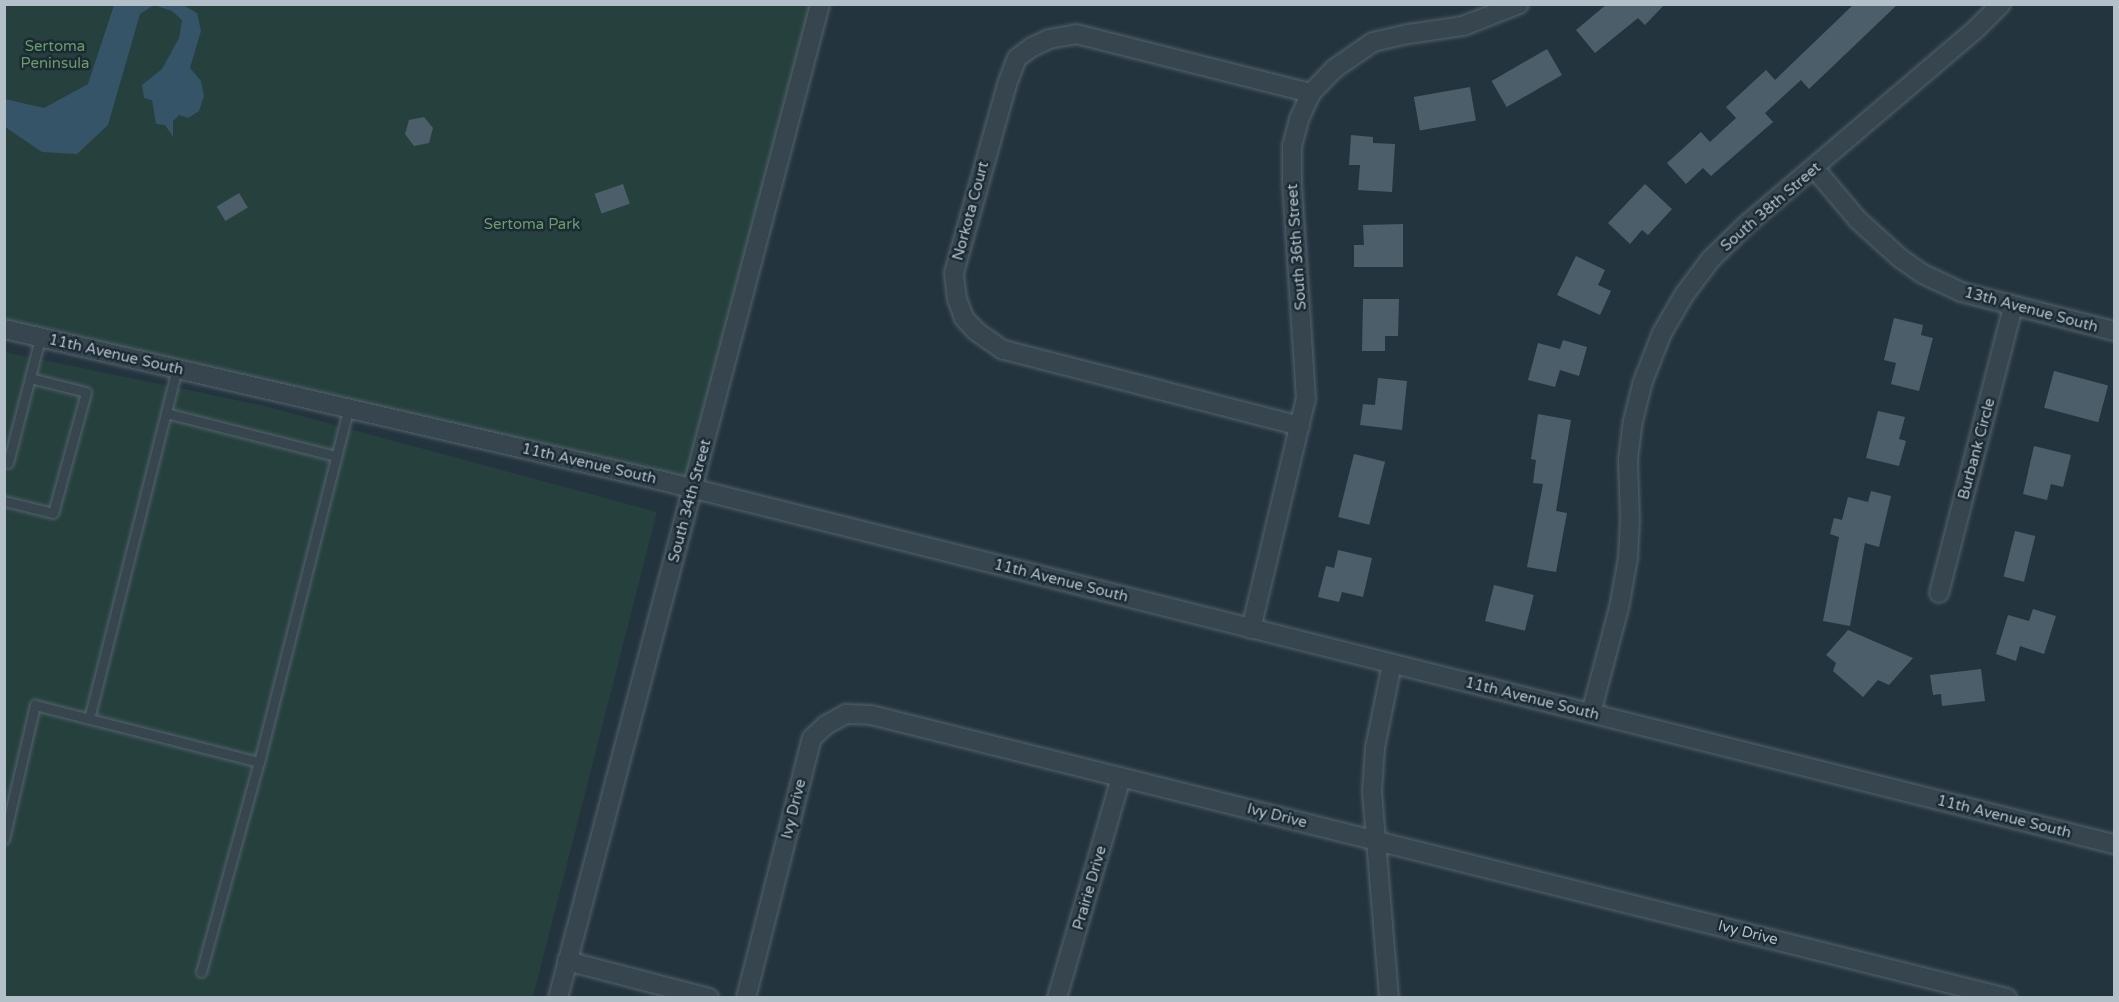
<!DOCTYPE html>
<style>
body{margin:0}
#map{position:relative;width:2119px;height:1002px;overflow:hidden;background:#23343f;font-family:"Varela Round",sans-serif}
div>[style]{position:absolute}
[style*='--x']{left:calc(var(--x)*1px);top:calc(var(--y)*1px);width:calc(var(--w)*1px);rotate:calc(var(--a)*1deg)}
.green>*{inset:0;background:#25403d}
.water>*{inset:0;background:#355467}
.building>*{inset:0;background:#4b5e6a;transform-origin:0 0}
.roads{filter:drop-shadow(0 0 2px #55636d) drop-shadow(0 0 2px #55636d)}
.lane>*{height:9px;margin:-4.5px;padding:0 4.5px;transform-origin:4.5px;border-radius:4.5px;background:#37454f}
.street>*{height:18px;margin:-9px;padding:0 9px;transform-origin:9px;border-radius:9px;background:#37454f}
span{translate:-50% -50%;white-space:nowrap;text-align:center;line-height:1.15;-webkit-text-stroke:5px #1c2a34;paint-order:stroke}
.park-label{font-size:15px;color:#689c6a}
.street-label{font-size:15px;color:#b3c0ca}
.frame{position:absolute;inset:0;border:6px solid #b3c0ca;pointer-events:none}
</style>
<div id="map">
<div class="green">
<div style="clip-path:polygon(4px 5px,813px 5px,694px 489px,5px 329px)"></div>
<div style="clip-path:polygon(4px 352px,261px 405px,657px 512px,533px 997px,5px 997px)"></div>
</div>
<div class="water">
<div style="clip-path:polygon(114px 5px,183px 5px,197px 13px,201px 31px,190px 68px,201px 81px,204px 96px,199px 111px,188px 118px,179px 115px,173px 121px,173px 137px,165px 125px,156px 124px,152px 100px,144px 98px,142px 85px,162px 69px,179px 38px,182px 20px,172px 11px,154px 5px,140px 14px,108px 125px,77px 154px,42px 152px,5px 127px,5px 99px,44px 108px,88px 84px)"></div>
</div>
<div class="building">
<div style="clip-path:polygon(1607px 4px,1665px 4px,1645px 25px,1638px 18px,1595px 53px,1576px 30px)"></div>
<div style="clip-path:polygon(1854px 4px,1898px 4px,1809px 89px,1801px 80px,1765px 113px,1773px 122px,1711px 176px,1703px 168px,1686px 184px,1667px 163px,1701px 132px,1710px 142px,1736px 118px,1726px 107px,1766px 70px,1775px 80px)"></div>
<div style="left:1547px;top:49px;width:30px;height:64px;rotate:60deg"></div>
<div style="left:1470px;top:87px;width:34px;height:57px;rotate:80deg"></div>
<div style="clip-path:polygon(424px 117px,433px 128px,429px 143px,414px 146px,405px 134px,409px 120px)"></div>
<div style="clip-path:polygon(1351px 135px,1373px 137px,1373px 143px,1395px 144px,1392px 192px,1358px 190px,1360px 165px,1349px 165px)"></div>
<div style="left:623px;top:184px;width:21px;height:30px;rotate:71deg"></div>
<div style="clip-path:polygon(1645px 184px,1672px 209px,1648px 235px,1642px 230px,1630px 244px,1608px 223px)"></div>
<div style="left:239px;top:193px;width:17px;height:26px;rotate:59deg"></div>
<div style="clip-path:polygon(1403px 224px,1403px 267px,1354px 267px,1354px 245px,1364px 245px,1363px 225px)"></div>
<div style="clip-path:polygon(1576px 256px,1605px 270px,1598px 285px,1611px 291px,1600px 315px,1557px 295px)"></div>
<div style="clip-path:polygon(1363px 299px,1399px 299px,1398px 336px,1385px 336px,1385px 351px,1362px 351px)"></div>
<div style="clip-path:polygon(1894px 318px,1923px 325px,1921px 335px,1933px 338px,1919px 391px,1891px 384px,1896px 363px,1884px 360px)"></div>
<div style="clip-path:polygon(1563px 340px,1587px 347px,1579px 376px,1560px 370px,1555px 387px,1528px 380px,1538px 343px,1560px 349px)"></div>
<div style="left:2054px;top:371px;width:56px;height:38px;rotate:15deg"></div>
<div style="clip-path:polygon(1378px 378px,1407px 381px,1402px 430px,1360px 425px,1363px 404px,1375px 405px)"></div>
<div style="clip-path:polygon(1878px 411px,1905px 417px,1899px 439px,1906px 441px,1899px 466px,1866px 458px)"></div>
<div style="clip-path:polygon(1538px 414px,1571px 420px,1556px 511px,1567px 513px,1556px 572px,1527px 567px,1543px 484px,1533px 483px,1536px 460px,1531px 459px)"></div>
<div style="clip-path:polygon(2034px 446px,2071px 455px,2063px 487px,2051px 484px,2047px 500px,2023px 494px)"></div>
<div style="left:1354px;top:454px;width:32px;height:65px;rotate:14deg"></div>
<div style="clip-path:polygon(1871px 491px,1891px 496px,1879px 547px,1865px 543px,1850px 626px,1823px 621px,1839px 537px,1830px 534px,1834px 518px,1842px 520px,1848px 497px,1868px 502px)"></div>
<div style="left:2015px;top:531px;width:21px;height:47px;rotate:14deg"></div>
<div style="clip-path:polygon(1338px 550px,1372px 558px,1363px 597px,1342px 592px,1339px 602px,1318px 597px,1326px 566px,1334px 568px)"></div>
<div style="left:1494px;top:585px;width:41px;height:37px;rotate:14deg"></div>
<div style="clip-path:polygon(2033px 609px,2056px 616px,2044px 654px,2020px 646px,2016px 661px,1996px 654px,2008px 615px,2029px 621px)"></div>
<div style="clip-path:polygon(1848px 630px,1913px 658px,1889px 685px,1878px 680px,1863px 697px,1833px 671px,1836px 663px,1826px 655px)"></div>
<div style="clip-path:polygon(1981px 669px,1985px 701px,1942px 706px,1941px 694px,1933px 695px,1930px 675px)"></div>
</div>
<div class="roads">
<div class="lane">
<div style="--x:166;--y:413;--w:175;--a:14.2"></div>
<div style="--x:8;--y:463;--w:129;--a:-75.6"></div>
<div style="--x:4;--y:501;--w:50;--a:13.8"></div>
<div style="--x:53;--y:513;--w:125;--a:-74.7"></div>
<div style="--x:86;--y:392;--w:58;--a:-166"></div>
<div style="--x:89;--y:719;--w:361;--a:-75.9"></div>
<div style="--x:4;--y:839;--w:138;--a:-77"></div>
<div style="--x:35;--y:705;--w:231;--a:14.3"></div>
<div style="--x:259;--y:762;--w:364;--a:-75.8"></div>
<div style="--x:201;--y:972;--w:218;--a:-74.6"></div>
</div>
<div class="street">
<div style="--x:1815;--y:169;--w:67;--a:49.9"></div>
<div style="--x:1858;--y:220;--w:57;--a:42.1"></div>
<div style="--x:1900;--y:258;--w:28;--a:35"></div>
<div style="--x:1923;--y:274;--w:42;--a:25.3"></div>
<div style="--x:1961;--y:292;--w:158;--a:14.3"></div>
<div style="--x:4;--y:329;--w:680;--a:12.99"></div>
<div style="--x:667;--y:482;--w:1492;--a:14.05"></div>
<div style="--x:1300;--y:426;--w:307;--a:-165.6"></div>
<div style="--x:1003;--y:350;--w:33;--a:-145"></div>
<div style="--x:976;--y:331;--w:18;--a:-133"></div>
<div style="--x:964;--y:318;--w:20;--a:-110"></div>
<div style="--x:957;--y:299;--w:26;--a:-97"></div>
<div style="--x:954;--y:273;--w:196;--a:-74.3"></div>
<div style="--x:1007;--y:84;--w:28;--a:-69"></div>
<div style="--x:1017;--y:58;--w:19;--a:-36"></div>
<div style="--x:1032;--y:47;--w:19;--a:-25"></div>
<div style="--x:1049;--y:39;--w:27;--a:-10"></div>
<div style="--x:1076;--y:34;--w:242;--a:14.1"></div>
<div style="--x:1939;--y:593;--w:296;--a:-75.5"></div>
<div style="--x:1251;--y:629;--w:236;--a:-76.6"></div>
<div style="--x:1306;--y:399;--w:214;--a:-93.7"></div>
<div style="--x:1292;--y:185;--w:39;--a:-90"></div>
<div style="--x:1292;--y:146;--w:28;--a:-75"></div>
<div style="--x:1299;--y:119;--w:29;--a:-65"></div>
<div style="--x:1311;--y:93;--w:33;--a:-46"></div>
<div style="--x:1334;--y:69;--w:47;--a:-34.7"></div>
<div style="--x:1373;--y:42;--w:37;--a:-13"></div>
<div style="--x:1409;--y:34;--w:55;--a:-8.4"></div>
<div style="--x:1463;--y:26;--w:60;--a:-21.4"></div>
<div style="--x:1591;--y:713;--w:109;--a:-75.1"></div>
<div style="--x:1619;--y:608;--w:51;--a:-79.8"></div>
<div style="--x:1628;--y:558;--w:37;--a:-87"></div>
<div style="--x:1630;--y:521;--w:61;--a:-91.9"></div>
<div style="--x:1628;--y:460;--w:39;--a:-83"></div>
<div style="--x:1633;--y:421;--w:38;--a:-76"></div>
<div style="--x:1642;--y:384;--w:55;--a:-68.6"></div>
<div style="--x:1662;--y:333;--w:44;--a:-59.9"></div>
<div style="--x:1684;--y:295;--w:45;--a:-53.1"></div>
<div style="--x:1711;--y:259;--w:50;--a:-44.2"></div>
<div style="--x:1747;--y:224;--w:302;--a:-40.4"></div>
<div style="--x:1977;--y:28;--w:34;--a:-45"></div>
<div style="--x:567;--y:961;--w:147;--a:14.6"></div>
<div style="--x:558;--y:998;--w:1028;--a:-75.23"></div>
<div style="--x:746;--y:998;--w:268;--a:-75.8"></div>
<div style="--x:812;--y:738;--w:19;--a:-43"></div>
<div style="--x:826;--y:725;--w:23;--a:-29"></div>
<div style="--x:846;--y:714;--w:25;--a:2"></div>
<div style="--x:871;--y:715;--w:1171;--a:13.99"></div>
<div style="--x:1057;--y:998;--w:229;--a:-73.8"></div>
<div style="--x:1389;--y:998;--w:208;--a:-94.7"></div>
<div style="--x:1372;--y:791;--w:43;--a:-86"></div>
<div style="--x:1375;--y:748;--w:86;--a:-78.6"></div>
</div>
</div>
<div class="park-label">
<span style="left:55px;top:55px">Sertoma<br>Peninsula</span>
<span style="left:532px;top:225px">Sertoma Park</span>
</div>
<div class="street-label">
<span style="left:1771px;top:207px;rotate:-41deg">South 38th Street</span>
<span style="left:971px;top:211px;rotate:-75deg">Norkota Court</span>
<span style="left:1297px;top:247px;rotate:-94deg">South 36th Street</span>
<span style="left:2031px;top:310px;rotate:15deg">13th Avenue South</span>
<span style="left:116px;top:355px;rotate:13deg">11th Avenue South</span>
<span style="left:1977px;top:449px;rotate:-75deg">Burbank Circle</span>
<span style="left:589px;top:464px;rotate:13deg">11th Avenue South</span>
<span style="left:690px;top:501px;rotate:-75deg">South 34th Street</span>
<span style="left:1061px;top:581px;rotate:14deg">11th Avenue South</span>
<span style="left:1532px;top:699px;rotate:14deg">11th Avenue South</span>
<span style="left:794px;top:809px;rotate:-76deg">Ivy Drive</span>
<span style="left:1277px;top:816px;rotate:14deg">Ivy Drive</span>
<span style="left:2004px;top:817px;rotate:14deg">11th Avenue South</span>
<span style="left:1090px;top:888px;rotate:-74deg">Prairie Drive</span>
<span style="left:1748px;top:933px;rotate:14deg">Ivy Drive</span>
</div>
<div class="frame"></div>
</div>
